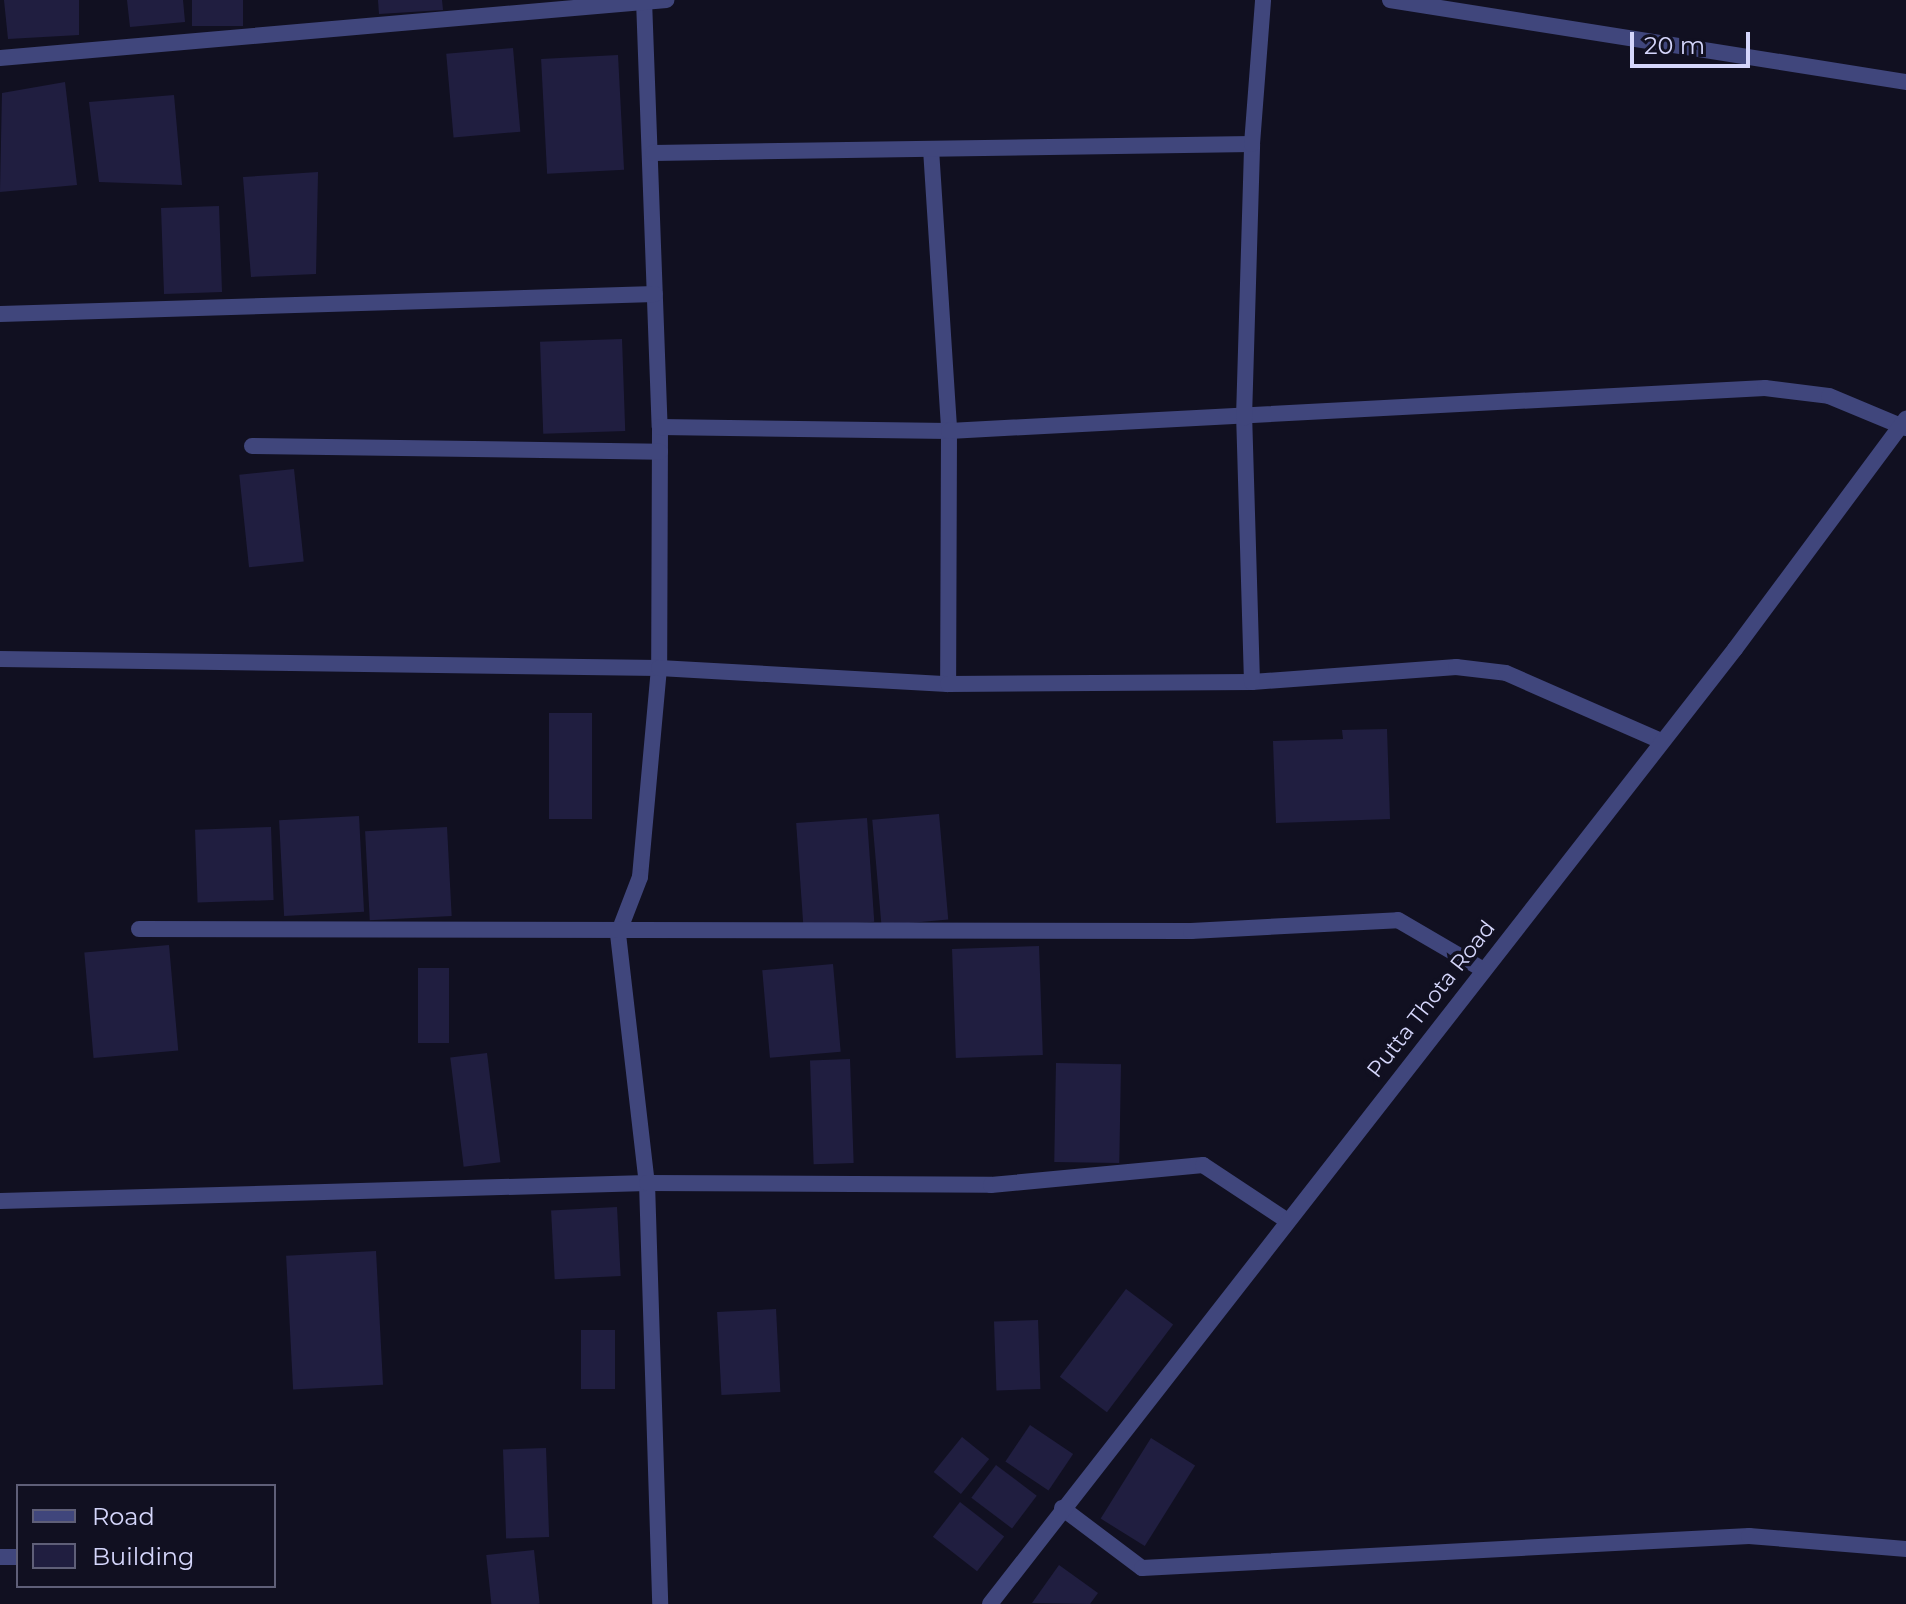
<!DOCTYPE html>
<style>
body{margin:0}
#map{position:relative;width:1906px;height:1604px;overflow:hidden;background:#111021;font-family:Montserrat,sans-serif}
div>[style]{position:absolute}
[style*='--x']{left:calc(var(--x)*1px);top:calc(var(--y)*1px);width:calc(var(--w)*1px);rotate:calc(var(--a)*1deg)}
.building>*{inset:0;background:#201e40;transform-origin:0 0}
.minor>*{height:16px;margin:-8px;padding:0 8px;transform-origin:8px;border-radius:8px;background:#40467c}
span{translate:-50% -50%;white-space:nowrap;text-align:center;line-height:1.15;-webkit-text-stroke:7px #111021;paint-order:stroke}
.street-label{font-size:22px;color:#d5d6fb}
.legend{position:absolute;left:16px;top:1484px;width:260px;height:104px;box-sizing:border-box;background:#111021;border:2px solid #5f5f78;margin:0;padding:10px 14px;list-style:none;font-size:24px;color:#d5d6fb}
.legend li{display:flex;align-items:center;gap:16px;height:40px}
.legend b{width:40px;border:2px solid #5f5f78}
.scale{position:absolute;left:1630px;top:32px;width:120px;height:36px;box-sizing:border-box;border:4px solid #d5d6fb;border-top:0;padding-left:10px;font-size:24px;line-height:28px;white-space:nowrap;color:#d5d6fb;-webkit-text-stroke:6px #111021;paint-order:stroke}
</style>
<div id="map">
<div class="building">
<div style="clip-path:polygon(4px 0,79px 0,79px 35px,8px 39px)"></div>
<div style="clip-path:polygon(127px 0,183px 0,185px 22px,130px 27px)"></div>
<div style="left:192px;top:0;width:51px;height:26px"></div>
<div style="clip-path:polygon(378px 0,442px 0,443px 10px,379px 14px)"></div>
<div style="left:513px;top:48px;width:84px;height:67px;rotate:85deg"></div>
<div style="left:618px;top:55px;width:115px;height:77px;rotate:87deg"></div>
<div style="clip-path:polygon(65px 82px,77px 185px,0 192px,2px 93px)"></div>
<div style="clip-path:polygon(174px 95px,182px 185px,99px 182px,89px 102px)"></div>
<div style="clip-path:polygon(318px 172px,316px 274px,251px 277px,243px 177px)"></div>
<div style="left:219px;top:206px;width:86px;height:58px;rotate:88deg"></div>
<div style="left:622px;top:339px;width:92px;height:82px;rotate:88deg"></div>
<div style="left:294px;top:469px;width:93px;height:55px;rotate:84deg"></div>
<div style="left:549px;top:713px;width:43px;height:106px"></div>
<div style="clip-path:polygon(1387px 729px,1390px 819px,1276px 823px,1273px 741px,1343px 739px,1342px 730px)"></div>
<div style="left:939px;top:814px;width:106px;height:67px;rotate:85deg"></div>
<div style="left:359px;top:816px;width:96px;height:80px;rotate:87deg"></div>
<div style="left:867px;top:818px;width:104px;height:71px;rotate:86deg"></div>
<div style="left:271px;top:827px;width:73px;height:76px;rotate:88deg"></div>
<div style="left:447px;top:827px;width:89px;height:82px;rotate:87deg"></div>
<div style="left:169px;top:945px;width:106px;height:85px;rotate:85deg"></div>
<div style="left:1039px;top:946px;width:109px;height:87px;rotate:88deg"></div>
<div style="left:833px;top:964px;width:88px;height:71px;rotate:85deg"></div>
<div style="left:418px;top:968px;width:31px;height:75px"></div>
<div style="left:487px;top:1053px;width:110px;height:37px;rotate:83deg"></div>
<div style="left:850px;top:1059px;width:104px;height:40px;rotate:88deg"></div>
<div style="left:1056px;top:1063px;width:65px;height:99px;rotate:1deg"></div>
<div style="left:617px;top:1207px;width:69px;height:66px;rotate:87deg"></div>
<div style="left:376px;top:1251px;width:134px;height:90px;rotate:87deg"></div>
<div style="left:1126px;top:1289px;width:59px;height:110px;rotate:37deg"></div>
<div style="left:776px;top:1309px;width:83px;height:59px;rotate:87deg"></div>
<div style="left:1038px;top:1320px;width:69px;height:44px;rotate:88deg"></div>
<div style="left:581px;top:1330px;width:34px;height:59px"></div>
<div style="left:1030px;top:1425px;width:52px;height:44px;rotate:34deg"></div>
<div style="left:962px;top:1437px;width:35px;height:45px;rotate:39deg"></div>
<div style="left:1151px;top:1438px;width:52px;height:95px;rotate:32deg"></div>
<div style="left:546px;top:1448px;width:89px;height:43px;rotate:88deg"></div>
<div style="left:996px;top:1465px;width:51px;height:41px;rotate:37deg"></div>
<div style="left:960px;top:1502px;width:56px;height:44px;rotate:38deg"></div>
<div style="left:534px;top:1550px;width:54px;height:48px;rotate:84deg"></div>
<div style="clip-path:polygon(1059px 1565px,1098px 1593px,1090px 1604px,1032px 1603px)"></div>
</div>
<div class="minor">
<div style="--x:644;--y:0;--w:427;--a:87.9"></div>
<div style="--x:660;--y:427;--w:241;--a:90.2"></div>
<div style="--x:659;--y:668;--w:210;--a:95.2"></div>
<div style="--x:640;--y:877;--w:61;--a:111.1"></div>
<div style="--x:618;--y:934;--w:251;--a:83.4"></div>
<div style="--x:647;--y:1183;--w:421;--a:88.2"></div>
<div style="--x:1390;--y:0;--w:522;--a:9.03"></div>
<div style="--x:0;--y:58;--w:669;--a:-4.98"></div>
<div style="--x:931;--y:149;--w:283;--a:86.3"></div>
<div style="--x:949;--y:431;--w:253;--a:90.2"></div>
<div style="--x:653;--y:153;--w:599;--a:-0.86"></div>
<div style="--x:0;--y:314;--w:655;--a:-1.75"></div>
<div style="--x:660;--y:427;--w:289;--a:0.8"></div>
<div style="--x:949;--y:431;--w:817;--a:-3.02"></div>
<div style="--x:1765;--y:388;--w:64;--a:7.1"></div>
<div style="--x:1829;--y:396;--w:83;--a:22.6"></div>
<div style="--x:252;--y:446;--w:408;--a:0.8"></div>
<div style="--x:0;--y:659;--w:659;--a:0.78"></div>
<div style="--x:659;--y:668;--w:289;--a:3.2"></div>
<div style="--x:948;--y:684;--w:304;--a:-0.4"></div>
<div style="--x:1252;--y:682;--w:205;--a:-4.2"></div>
<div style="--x:1456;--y:667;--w:50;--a:6.8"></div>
<div style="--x:1506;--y:673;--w:169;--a:23.7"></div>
<div style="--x:1252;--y:682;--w:264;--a:-91.7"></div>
<div style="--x:1244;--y:418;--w:274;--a:-88.3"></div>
<div style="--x:1252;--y:144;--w:144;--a:-85.6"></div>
<div style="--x:139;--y:929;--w:1052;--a:0.11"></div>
<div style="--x:1191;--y:931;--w:207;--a:-3"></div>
<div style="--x:1398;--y:920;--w:97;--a:30.3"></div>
<div style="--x:0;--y:1201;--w:647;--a:-1.59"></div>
<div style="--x:647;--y:1183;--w:344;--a:0.3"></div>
<div style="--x:991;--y:1185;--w:213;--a:-5.4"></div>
<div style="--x:1203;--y:1165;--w:100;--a:33.5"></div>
<div style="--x:1062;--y:1508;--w:100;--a:36.9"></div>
<div style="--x:1142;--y:1568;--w:608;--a:-3.02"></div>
<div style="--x:1749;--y:1536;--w:158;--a:4.7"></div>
<div style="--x:0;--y:1557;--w:18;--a:0"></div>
<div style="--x:990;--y:1604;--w:1211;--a:-52.04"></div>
<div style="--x:1735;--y:649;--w:287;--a:-53.4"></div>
</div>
<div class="street-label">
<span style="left:1431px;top:999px;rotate:-52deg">Putta Thota Road</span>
</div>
<ul class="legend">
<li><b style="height:10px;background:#40467c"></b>Road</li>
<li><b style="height:22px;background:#201e40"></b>Building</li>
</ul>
<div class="scale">20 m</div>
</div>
